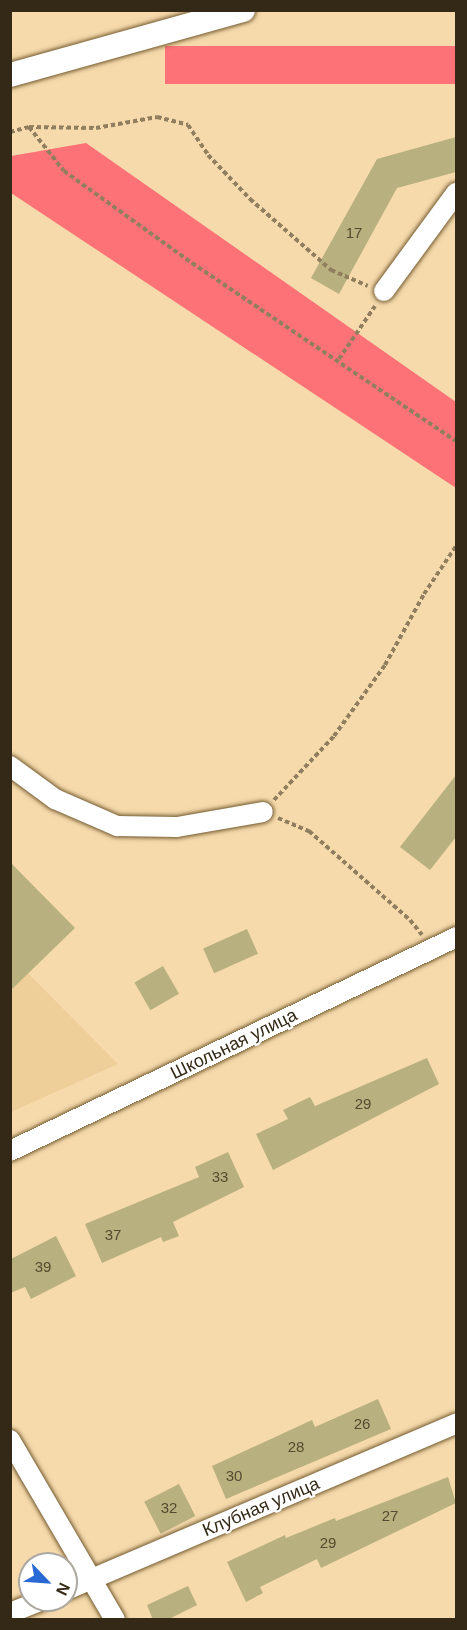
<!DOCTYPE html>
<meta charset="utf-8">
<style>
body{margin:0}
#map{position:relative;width:467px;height:1630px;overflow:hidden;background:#f6daac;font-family:Helvetica,sans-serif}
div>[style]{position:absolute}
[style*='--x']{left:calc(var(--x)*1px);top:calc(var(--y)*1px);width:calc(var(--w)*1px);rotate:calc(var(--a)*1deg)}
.built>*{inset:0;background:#eecf99}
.forest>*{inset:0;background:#fd7276;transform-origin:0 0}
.building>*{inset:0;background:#b8b07e;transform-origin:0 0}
.path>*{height:4px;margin-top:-2px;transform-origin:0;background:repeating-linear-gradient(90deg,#907e5e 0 4.5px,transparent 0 7.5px)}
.roads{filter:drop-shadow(0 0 2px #735b30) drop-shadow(0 0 2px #735b30)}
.minor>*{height:20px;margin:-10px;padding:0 10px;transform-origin:10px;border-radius:10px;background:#fff}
.major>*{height:24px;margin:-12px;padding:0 12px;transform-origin:12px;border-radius:12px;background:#fff}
span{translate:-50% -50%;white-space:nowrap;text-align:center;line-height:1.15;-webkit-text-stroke:4.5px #fff;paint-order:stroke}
.number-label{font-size:15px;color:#544b30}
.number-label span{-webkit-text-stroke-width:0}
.street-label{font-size:18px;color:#332916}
.frame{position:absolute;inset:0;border:12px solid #332916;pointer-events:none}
.north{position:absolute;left:18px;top:1552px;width:60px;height:60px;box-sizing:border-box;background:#fff;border:2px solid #ada9a2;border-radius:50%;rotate:115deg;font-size:16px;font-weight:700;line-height:24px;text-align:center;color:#332916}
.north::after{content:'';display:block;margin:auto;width:21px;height:27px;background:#2969d6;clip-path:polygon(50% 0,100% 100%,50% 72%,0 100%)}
</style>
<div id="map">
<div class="built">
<div style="clip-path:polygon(10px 955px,118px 1064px,11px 1112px,10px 1112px)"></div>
</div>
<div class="forest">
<div style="left:456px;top:46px;width:38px;height:291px;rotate:90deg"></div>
<div style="clip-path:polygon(86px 143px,456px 402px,456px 488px,11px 193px,11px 156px)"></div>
</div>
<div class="building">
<div style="clip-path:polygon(456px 137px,456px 172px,397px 188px,339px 294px,311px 278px,377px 159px)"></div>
<div style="clip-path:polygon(456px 775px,456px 837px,430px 870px,400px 847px)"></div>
<div style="clip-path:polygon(10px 862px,75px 928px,10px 991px)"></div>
<div style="left:247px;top:929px;width:27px;height:48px;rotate:66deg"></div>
<div style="left:163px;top:966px;width:32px;height:33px;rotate:60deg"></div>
<div style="clip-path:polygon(427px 1058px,439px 1084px,273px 1170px,256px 1134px,288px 1119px,283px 1110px,310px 1097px,315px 1106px)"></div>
<div style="clip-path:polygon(228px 1152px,244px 1187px,173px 1222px,179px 1236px,163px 1242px,161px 1237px,102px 1263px,85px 1224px,199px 1177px,195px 1167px)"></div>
<div style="clip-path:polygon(56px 1236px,76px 1276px,31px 1299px,25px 1287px,10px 1293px,11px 1259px)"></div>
<div style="clip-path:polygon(378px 1399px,391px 1429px,226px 1499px,212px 1466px,312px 1420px,315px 1427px)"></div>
<div style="clip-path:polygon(448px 1477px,456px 1503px,321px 1568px,317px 1559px,260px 1587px,263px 1593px,246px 1602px,227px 1562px,285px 1535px,286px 1538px,335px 1518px,336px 1521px)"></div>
<div style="left:179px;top:1484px;width:36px;height:39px;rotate:63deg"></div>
<div style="clip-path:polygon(188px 1586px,197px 1605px,167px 1620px,153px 1620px,147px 1605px)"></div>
</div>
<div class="path">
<div style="--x:29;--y:127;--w:56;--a:51.5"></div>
<div style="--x:64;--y:171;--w:158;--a:35.7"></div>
<div style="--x:192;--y:263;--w:318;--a:34"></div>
<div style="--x:10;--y:132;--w:20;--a:-15"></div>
<div style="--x:29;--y:127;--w:67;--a:0.9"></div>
<div style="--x:96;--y:128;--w:62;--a:-10.2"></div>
<div style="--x:157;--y:117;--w:32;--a:14"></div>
<div style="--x:188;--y:125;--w:36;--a:56"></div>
<div style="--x:208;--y:155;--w:61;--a:46.3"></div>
<div style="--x:250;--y:199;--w:108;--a:41.2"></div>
<div style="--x:331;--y:270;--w:40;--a:23.4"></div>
<div style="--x:339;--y:359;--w:64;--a:-55.8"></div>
<div style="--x:274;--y:800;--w:88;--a:-46.8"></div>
<div style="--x:334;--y:736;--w:87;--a:-54.3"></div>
<div style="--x:385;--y:665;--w:81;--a:-61.2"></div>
<div style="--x:424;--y:594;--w:58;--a:-56.3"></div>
<div style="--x:278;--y:818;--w:34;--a:23"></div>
<div style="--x:309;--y:831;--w:135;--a:41.4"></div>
<div style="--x:410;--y:920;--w:19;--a:51"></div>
</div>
<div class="roads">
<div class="minor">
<div style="--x:384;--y:291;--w:122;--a:-53.7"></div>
<div style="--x:10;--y:766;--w:56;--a:36.3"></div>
<div style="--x:55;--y:799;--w:68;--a:23.5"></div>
<div style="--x:117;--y:826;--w:60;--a:1"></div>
<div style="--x:177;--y:827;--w:87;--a:-9.9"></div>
<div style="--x:10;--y:1151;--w:495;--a:-25.6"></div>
<div style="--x:10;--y:1440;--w:208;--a:59.7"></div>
<div style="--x:66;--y:1590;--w:424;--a:-23.1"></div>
<div style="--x:10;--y:1613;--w:35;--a:-22"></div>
</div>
<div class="major">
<div style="--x:10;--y:75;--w:242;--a:-15.6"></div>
</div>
</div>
<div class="number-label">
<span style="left:354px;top:233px">17</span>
<span style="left:363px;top:1104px">29</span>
<span style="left:220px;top:1177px">33</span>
<span style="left:113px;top:1235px">37</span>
<span style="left:43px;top:1267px">39</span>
<span style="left:362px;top:1424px">26</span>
<span style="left:296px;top:1447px">28</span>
<span style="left:234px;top:1476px">30</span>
<span style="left:169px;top:1508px">32</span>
<span style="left:390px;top:1516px">27</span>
<span style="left:328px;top:1543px">29</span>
</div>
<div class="street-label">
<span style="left:234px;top:1044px;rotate:-26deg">Школьная улица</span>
<span style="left:261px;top:1507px;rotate:-23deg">Клубная улица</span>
</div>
<div class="frame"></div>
<div class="north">N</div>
</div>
